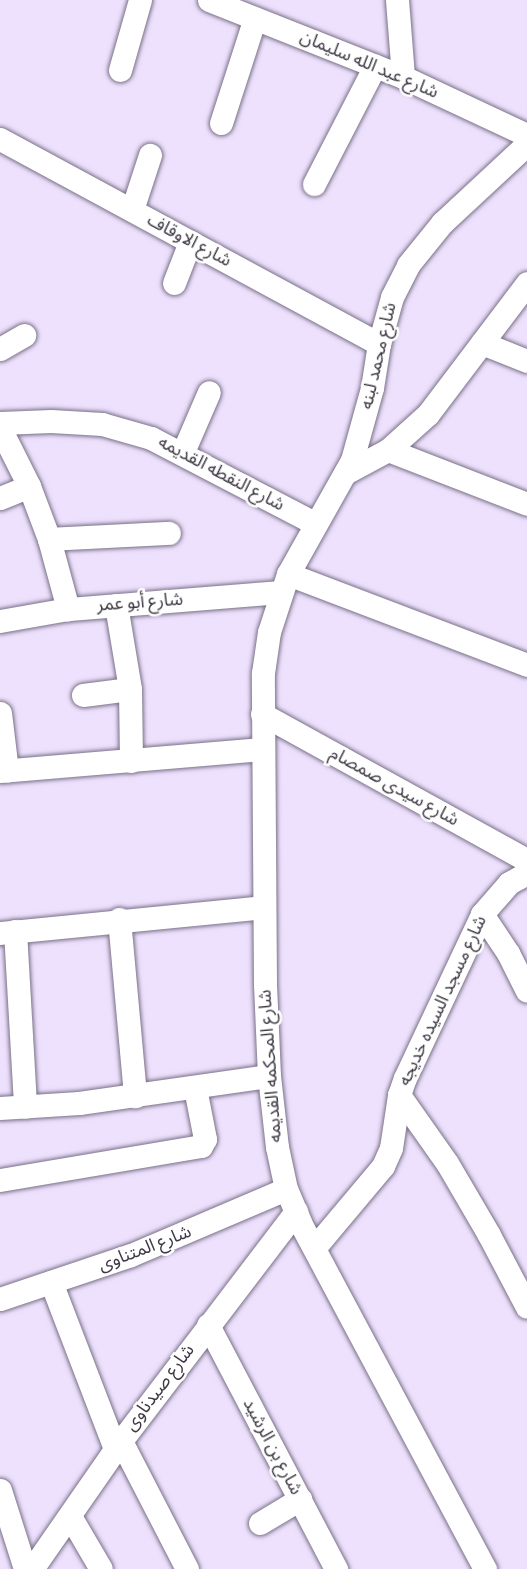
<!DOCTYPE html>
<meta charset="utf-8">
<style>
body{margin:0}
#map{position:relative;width:527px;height:1569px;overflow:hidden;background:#ede1fd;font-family:"Source Sans 3","Noto Sans Arabic",sans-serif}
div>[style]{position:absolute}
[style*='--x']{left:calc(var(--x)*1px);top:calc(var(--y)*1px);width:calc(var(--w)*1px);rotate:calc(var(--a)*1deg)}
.roads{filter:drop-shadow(0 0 2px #7a7088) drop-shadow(0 0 2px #7a7088)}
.minor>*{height:23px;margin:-11.5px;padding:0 11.5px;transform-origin:11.5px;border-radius:11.5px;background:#fff}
span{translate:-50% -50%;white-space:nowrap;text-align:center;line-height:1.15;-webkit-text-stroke:5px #fff;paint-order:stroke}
.street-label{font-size:18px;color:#3d3843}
</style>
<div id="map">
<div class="roads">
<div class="minor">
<div style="--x:209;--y:0;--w:209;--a:21.6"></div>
<div style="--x:403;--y:77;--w:137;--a:25.1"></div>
<div style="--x:397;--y:0;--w:77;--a:85.5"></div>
<div style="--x:120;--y:70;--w:73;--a:-74.1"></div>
<div style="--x:221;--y:123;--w:110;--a:-72.1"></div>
<div style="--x:0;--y:139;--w:431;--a:28.4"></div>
<div style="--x:314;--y:184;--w:133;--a:-62.7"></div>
<div style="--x:132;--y:210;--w:58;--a:-71.9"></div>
<div style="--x:174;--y:283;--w:44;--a:-68.7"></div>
<div style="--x:482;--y:343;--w:48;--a:21.8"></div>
<div style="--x:0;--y:349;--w:28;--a:-30"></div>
<div style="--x:0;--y:423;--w:51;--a:-2.2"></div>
<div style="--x:51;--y:421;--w:51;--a:3.4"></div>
<div style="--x:102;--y:424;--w:51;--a:15.9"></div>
<div style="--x:151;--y:438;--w:184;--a:27.5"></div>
<div style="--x:0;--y:428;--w:65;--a:63.4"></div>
<div style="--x:29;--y:486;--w:57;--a:69.3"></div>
<div style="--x:49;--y:539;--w:73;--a:74.8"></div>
<div style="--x:388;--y:450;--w:149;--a:21.2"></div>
<div style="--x:183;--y:452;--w:65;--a:-66.6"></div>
<div style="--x:345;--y:473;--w:49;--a:-28.1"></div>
<div style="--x:388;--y:450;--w:54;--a:-42"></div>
<div style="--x:428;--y:414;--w:164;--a:-52.9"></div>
<div style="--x:0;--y:498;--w:31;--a:-22"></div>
<div style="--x:49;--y:539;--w:120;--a:-2.9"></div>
<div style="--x:288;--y:574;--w:256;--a:20.8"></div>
<div style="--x:116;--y:605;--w:85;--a:80.5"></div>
<div style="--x:130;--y:689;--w:72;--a:89.2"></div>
<div style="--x:0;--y:621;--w:69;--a:-10"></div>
<div style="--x:68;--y:609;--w:214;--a:-4.6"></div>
<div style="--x:83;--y:695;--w:47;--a:-7.3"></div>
<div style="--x:0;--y:713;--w:58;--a:83.1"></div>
<div style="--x:262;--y:714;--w:303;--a:28.9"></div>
<div style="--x:0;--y:771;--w:263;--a:-4.8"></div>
<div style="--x:482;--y:914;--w:47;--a:56.3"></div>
<div style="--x:508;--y:953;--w:42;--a:63.4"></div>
<div style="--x:119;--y:919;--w:178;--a:84.8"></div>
<div style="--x:15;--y:931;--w:176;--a:86.7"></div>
<div style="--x:0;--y:933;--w:265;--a:-5.6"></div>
<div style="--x:399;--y:1095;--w:83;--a:54.8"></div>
<div style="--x:447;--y:1163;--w:83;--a:59.7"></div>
<div style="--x:489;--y:1235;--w:81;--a:62.2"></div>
<div style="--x:0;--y:1108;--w:79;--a:-3.6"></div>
<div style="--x:79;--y:1103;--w:192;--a:-8.1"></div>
<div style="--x:0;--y:1180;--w:204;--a:-9.6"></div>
<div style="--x:201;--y:1146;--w:8;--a:-60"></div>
<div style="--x:205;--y:1139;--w:52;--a:-101.1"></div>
<div style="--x:315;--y:1247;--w:106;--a:-50"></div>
<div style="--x:383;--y:1166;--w:20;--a:-66"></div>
<div style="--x:391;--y:1148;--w:54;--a:-81.4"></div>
<div style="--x:399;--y:1095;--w:18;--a:-71"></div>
<div style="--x:405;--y:1078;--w:181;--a:-64.8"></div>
<div style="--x:482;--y:914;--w:41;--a:-48.9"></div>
<div style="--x:509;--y:883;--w:21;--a:-29"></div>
<div style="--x:51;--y:1282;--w:179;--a:69"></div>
<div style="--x:0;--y:1299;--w:138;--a:-18.6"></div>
<div style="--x:131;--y:1255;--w:168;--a:-23.1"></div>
<div style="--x:208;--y:1325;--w:276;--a:62.3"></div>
<div style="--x:121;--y:1441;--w:144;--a:62.7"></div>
<div style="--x:0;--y:1490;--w:83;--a:72.4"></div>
<div style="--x:70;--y:1516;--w:61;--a:59.7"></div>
<div style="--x:260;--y:1523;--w:47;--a:-31"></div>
<div style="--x:32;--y:1569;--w:156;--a:-55.2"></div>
<div style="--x:121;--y:1441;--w:289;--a:-52.7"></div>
<div style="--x:485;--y:1569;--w:391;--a:-118.1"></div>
<div style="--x:301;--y:1224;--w:38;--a:-113"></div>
<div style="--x:286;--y:1189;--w:43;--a:-102.1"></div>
<div style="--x:277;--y:1147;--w:71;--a:-96.4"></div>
<div style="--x:269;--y:1076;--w:92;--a:-92.5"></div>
<div style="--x:265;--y:984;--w:311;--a:-90.4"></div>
<div style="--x:263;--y:673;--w:41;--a:-81.7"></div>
<div style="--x:269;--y:632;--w:61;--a:-71.9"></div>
<div style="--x:288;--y:574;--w:131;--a:-60.7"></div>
<div style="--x:352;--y:460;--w:75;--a:-74.5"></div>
<div style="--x:372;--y:388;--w:45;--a:-81"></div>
<div style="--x:379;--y:344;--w:49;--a:-74.5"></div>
<div style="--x:392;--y:297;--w:36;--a:-63"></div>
<div style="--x:408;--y:265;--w:54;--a:-51"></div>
<div style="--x:442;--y:223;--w:116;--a:-42.9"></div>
</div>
</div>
<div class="street-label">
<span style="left:369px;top:65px;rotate:23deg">شارع عبد الله سليمان</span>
<span style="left:189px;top:241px;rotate:28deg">شارع الاوقاف</span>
<span style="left:379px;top:356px;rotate:-77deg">شارع محمد لبنه</span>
<span style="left:221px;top:474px;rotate:28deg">شارع النقطه القديمه</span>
<span style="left:140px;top:603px;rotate:-4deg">شارع أبو عمر</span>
<span style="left:394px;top:787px;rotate:29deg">شارع سيدى صمصام</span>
<span style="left:443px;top:1001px;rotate:-65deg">شارع مسجد السيده خديجه</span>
<span style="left:271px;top:1066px;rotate:-94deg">شارع المحكمه القديمه</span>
<span style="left:145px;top:1249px;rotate:-21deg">شارع المتناوى</span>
<span style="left:160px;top:1388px;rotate:-53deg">شارع صيدناوى</span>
<span style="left:272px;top:1447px;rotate:62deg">شارع بن الرشيد</span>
</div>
</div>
